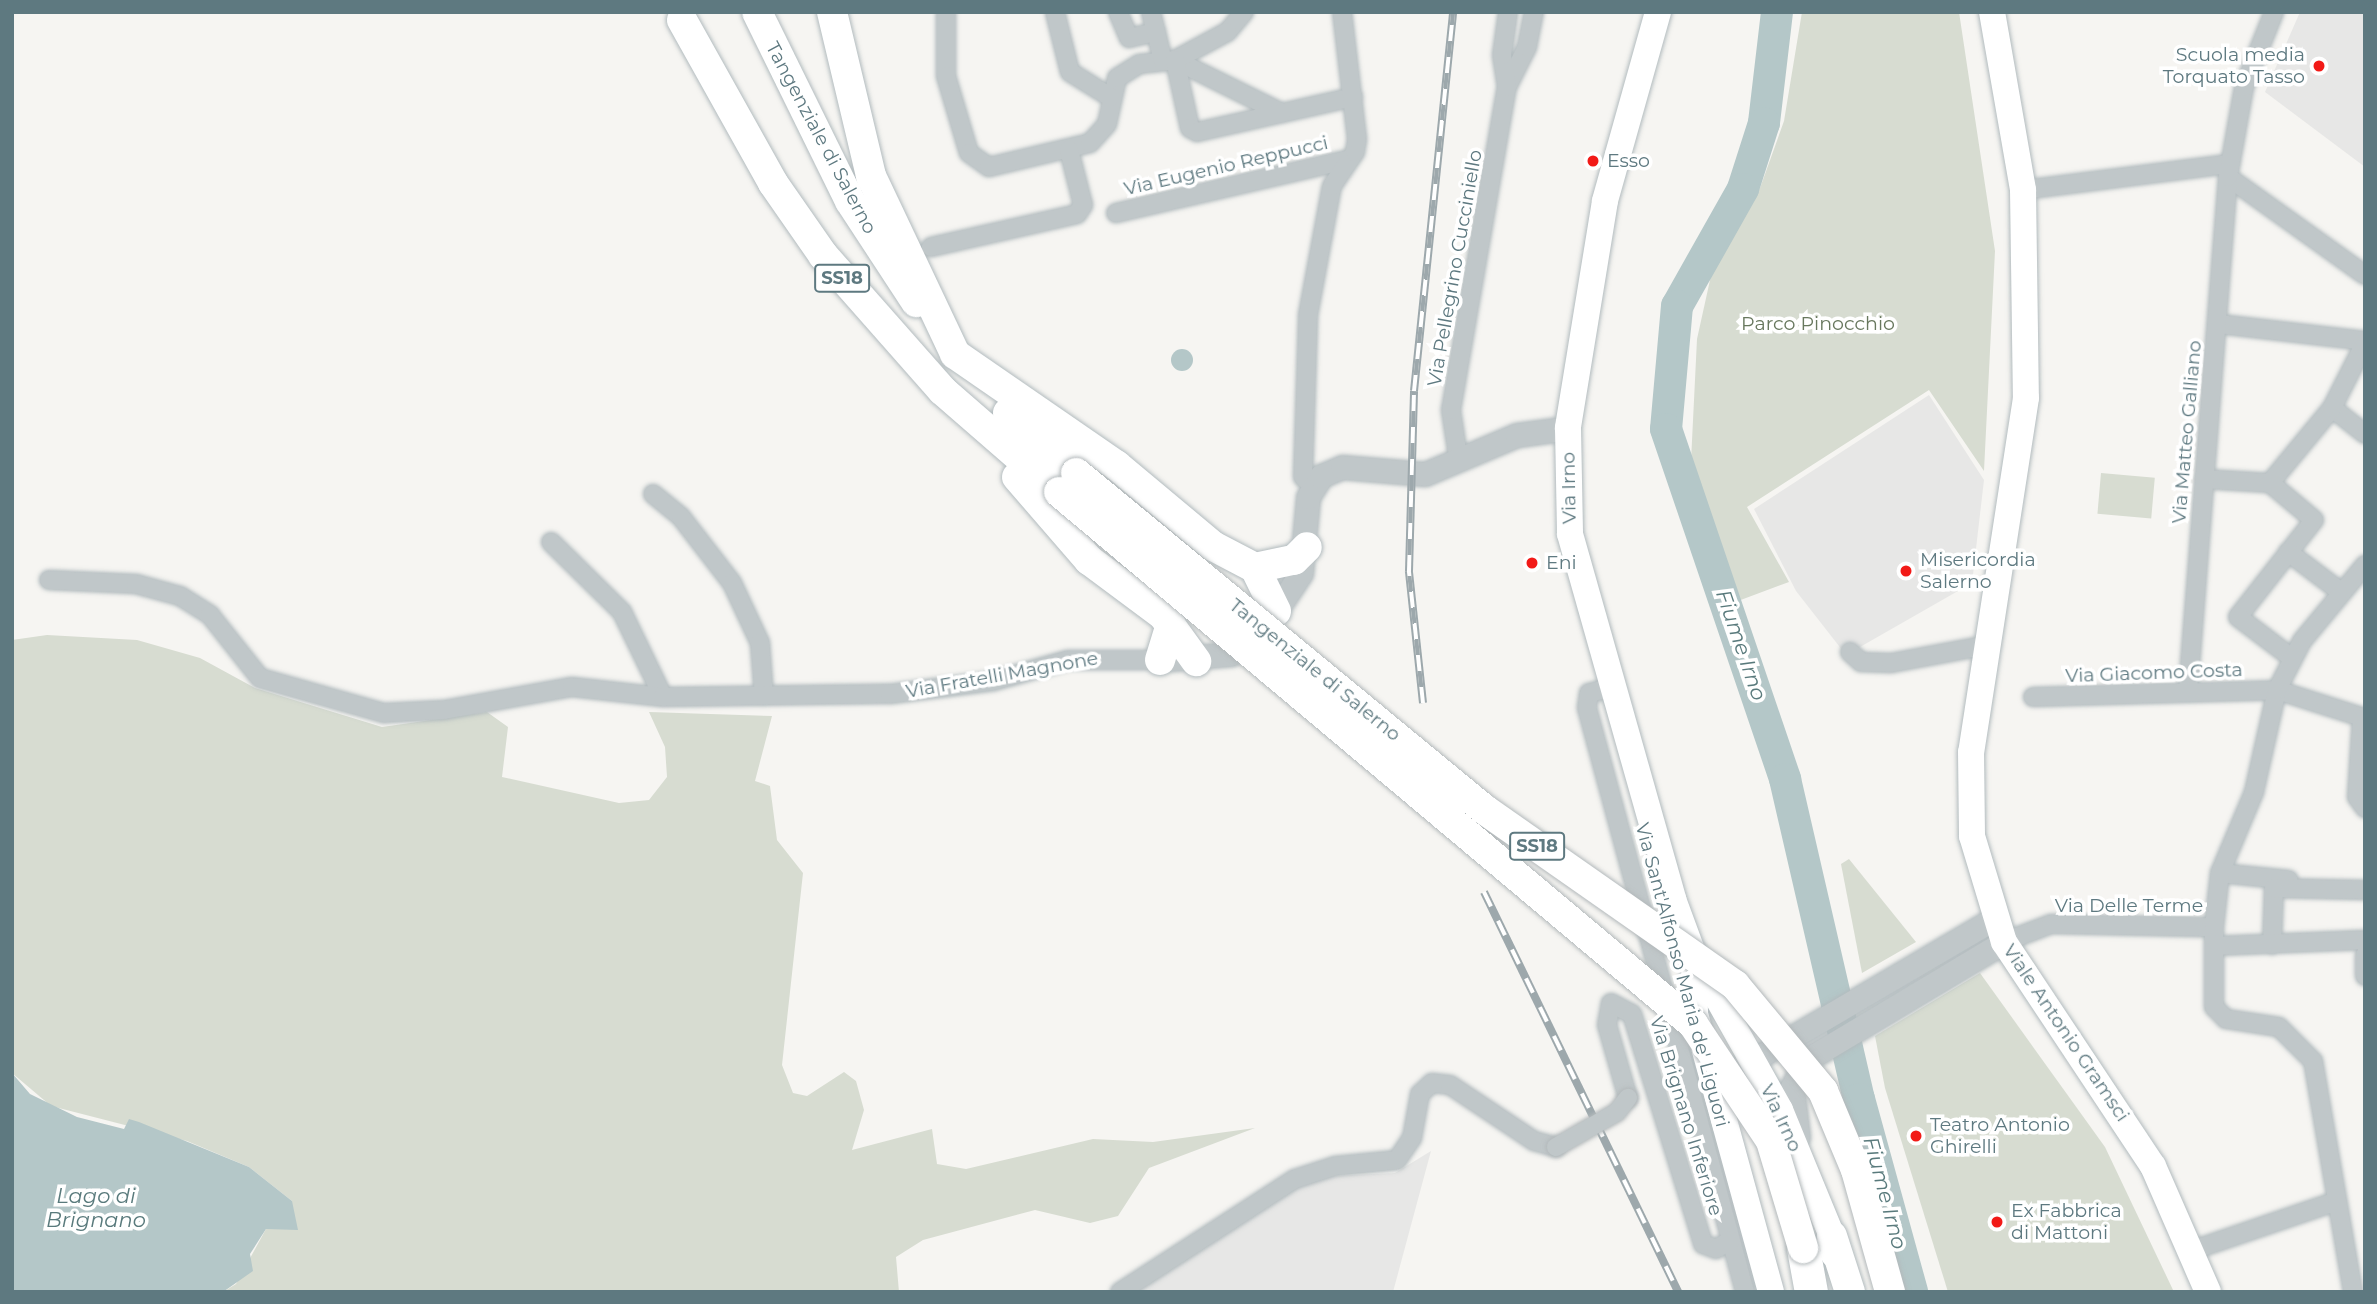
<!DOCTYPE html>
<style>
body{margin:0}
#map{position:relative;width:2377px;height:1304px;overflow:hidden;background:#f6f5f2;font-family:Montserrat,sans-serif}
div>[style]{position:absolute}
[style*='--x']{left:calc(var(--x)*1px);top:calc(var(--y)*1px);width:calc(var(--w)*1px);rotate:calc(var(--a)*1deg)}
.built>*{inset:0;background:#e7e7e6}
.green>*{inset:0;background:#d7dcd1;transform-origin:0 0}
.water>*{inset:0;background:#b4c7c8}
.round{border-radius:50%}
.river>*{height:32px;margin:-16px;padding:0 16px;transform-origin:16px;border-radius:16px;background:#b4c7c8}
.roads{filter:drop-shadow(0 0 2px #b2bbbe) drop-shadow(0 0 2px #b2bbbe)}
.minor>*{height:18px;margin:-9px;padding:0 9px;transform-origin:9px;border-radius:9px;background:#c0c7c9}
.tertiary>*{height:23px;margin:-11.5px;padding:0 11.5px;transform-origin:11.5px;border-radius:11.5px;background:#c0c7c9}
.secondary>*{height:26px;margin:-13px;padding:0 13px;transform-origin:13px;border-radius:13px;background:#fff}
.trunk>*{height:30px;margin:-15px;padding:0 15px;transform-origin:15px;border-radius:15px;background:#fff}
.motorway>*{height:33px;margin:-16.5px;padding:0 16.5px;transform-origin:16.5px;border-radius:16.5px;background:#fff}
.rail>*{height:8px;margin-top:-4px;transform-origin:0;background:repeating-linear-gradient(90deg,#fff 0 16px,#9da8ac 0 32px);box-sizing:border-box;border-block:2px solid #9da8ac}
.bridges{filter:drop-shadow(0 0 2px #b3b9bb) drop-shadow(0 0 2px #b3b9bb)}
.minor-bridge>*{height:18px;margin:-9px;padding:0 9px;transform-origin:9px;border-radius:9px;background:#c0c7c9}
.trunk-bridge>*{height:30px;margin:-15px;padding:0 15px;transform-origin:15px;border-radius:15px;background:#fff}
.dots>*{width:19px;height:19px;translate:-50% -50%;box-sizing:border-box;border:4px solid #fff;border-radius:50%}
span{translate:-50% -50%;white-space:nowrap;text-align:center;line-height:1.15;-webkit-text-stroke:7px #fff;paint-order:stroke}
.shield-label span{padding:2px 5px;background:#fff;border:2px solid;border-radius:5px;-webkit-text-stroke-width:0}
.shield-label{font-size:18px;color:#5e7980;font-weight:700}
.poi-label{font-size:19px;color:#5e7980}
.right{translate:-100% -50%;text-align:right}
.left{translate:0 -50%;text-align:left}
.street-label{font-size:19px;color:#5e7980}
.park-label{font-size:19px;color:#68785e}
.water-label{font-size:21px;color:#597a7c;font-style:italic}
.frame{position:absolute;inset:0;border:14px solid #5e7980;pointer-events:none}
</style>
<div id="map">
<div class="built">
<div style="clip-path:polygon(2300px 12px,2365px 12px,2365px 167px,2265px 92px)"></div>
<div style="clip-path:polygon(1929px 395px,1984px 480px,1972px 583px,1846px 655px,1796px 591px,1754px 509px)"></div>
<div style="clip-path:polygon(1431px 1151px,1393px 1292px,1128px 1292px,1310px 1177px,1395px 1173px)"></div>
</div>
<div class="green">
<div style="clip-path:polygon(1802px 12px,1959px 12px,1995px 251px,1984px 471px,1929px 390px,1747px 507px,1789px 582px,1738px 601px,1719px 561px,1691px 461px,1697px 339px,1712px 271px,1760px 188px,1784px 121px)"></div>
<div style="left:2101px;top:473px;width:54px;height:41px;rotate:5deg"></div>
<div style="clip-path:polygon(47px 635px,137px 640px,200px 658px,255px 688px,382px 727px,487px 712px,508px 727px,502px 777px,619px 803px,649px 800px,667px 777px,665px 747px,649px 712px,772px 716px,755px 781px,770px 786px,777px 840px,803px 873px,782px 1065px,793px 1093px,807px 1096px,844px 1072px,856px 1081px,864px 1110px,852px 1150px,932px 1129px,937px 1164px,966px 1169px,1093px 1139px,1153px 1142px,1255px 1128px,1149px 1168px,1118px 1216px,1090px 1223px,1035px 1210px,923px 1240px,896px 1257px,899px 1292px,223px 1292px,236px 1284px,266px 1229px,277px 1227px,292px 1201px,249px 1167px,187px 1141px,51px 1106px,12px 1073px,12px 640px)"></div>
<div style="clip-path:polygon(1849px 859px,1916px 942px,1862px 973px,1841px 864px)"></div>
<div style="clip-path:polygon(1980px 973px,2105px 1147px,2174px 1292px,1948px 1292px,1885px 1088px,1875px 1036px)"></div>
</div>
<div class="water">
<div class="round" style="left:1171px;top:349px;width:22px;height:22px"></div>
<div style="clip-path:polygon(12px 1073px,30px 1094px,77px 1117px,124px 1129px,129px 1119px,139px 1122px,249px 1167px,292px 1201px,298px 1230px,266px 1229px,250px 1254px,253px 1271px,223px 1292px,12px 1292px)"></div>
</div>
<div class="river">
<div style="--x:1777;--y:12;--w:112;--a:96.7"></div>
<div style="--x:1764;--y:123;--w:69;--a:107.7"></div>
<div style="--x:1743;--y:189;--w:134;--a:119.4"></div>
<div style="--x:1677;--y:306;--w:123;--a:95.1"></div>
<div style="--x:1666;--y:429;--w:370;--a:71.2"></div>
<div style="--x:1785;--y:779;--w:328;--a:77"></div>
<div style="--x:1859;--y:1099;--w:200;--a:74.6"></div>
</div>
<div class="roads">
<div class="minor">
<div style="--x:946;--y:12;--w:64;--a:90"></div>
<div style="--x:946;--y:76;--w:80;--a:73.4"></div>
<div style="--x:969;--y:153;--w:24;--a:35"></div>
<div style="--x:989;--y:167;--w:104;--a:-13.4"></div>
<div style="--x:1090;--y:143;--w:25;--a:-48"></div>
<div style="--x:1107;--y:124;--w:47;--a:-77.7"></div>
<div style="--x:1117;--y:78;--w:26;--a:-32"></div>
<div style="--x:1139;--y:64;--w:36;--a:-6"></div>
<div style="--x:1175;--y:60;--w:119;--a:26.4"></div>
<div style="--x:1282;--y:113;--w:73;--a:-12.7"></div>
<div style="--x:1055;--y:12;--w:62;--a:76"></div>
<div style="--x:1070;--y:72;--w:47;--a:32"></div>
<div style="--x:1118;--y:12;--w:28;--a:67"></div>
<div style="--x:1129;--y:38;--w:28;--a:-13"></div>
<div style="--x:1151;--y:12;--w:50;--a:76.2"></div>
<div style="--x:1244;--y:12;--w:26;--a:130"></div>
<div style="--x:1227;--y:32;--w:59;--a:151.7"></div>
<div style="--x:1175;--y:60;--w:70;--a:77.6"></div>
<div style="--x:1190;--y:128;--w:8;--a:30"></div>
<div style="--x:1197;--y:132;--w:87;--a:-12.6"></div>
<div style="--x:1507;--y:87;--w:45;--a:-63.4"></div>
<div style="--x:1527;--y:47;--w:36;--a:-79"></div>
<div style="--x:2228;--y:177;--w:168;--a:35.6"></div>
<div style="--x:2023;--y:190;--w:209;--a:-7.2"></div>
<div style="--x:1116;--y:213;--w:236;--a:-13"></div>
<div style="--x:931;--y:247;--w:150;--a:-12.7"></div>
<div style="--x:1077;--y:214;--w:11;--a:-56"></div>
<div style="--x:1083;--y:205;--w:57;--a:-104.3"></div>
<div style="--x:2219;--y:324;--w:147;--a:6.6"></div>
<div style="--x:2332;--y:408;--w:42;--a:38.2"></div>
<div style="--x:1458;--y:456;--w:47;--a:-98.7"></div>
<div style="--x:1451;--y:410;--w:328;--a:-80.2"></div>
<div style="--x:1507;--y:87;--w:32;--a:-99"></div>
<div style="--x:1502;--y:55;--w:43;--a:-82.1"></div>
<div style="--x:2204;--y:479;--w:66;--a:3.5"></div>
<div style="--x:2270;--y:483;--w:97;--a:-50.4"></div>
<div style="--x:2332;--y:408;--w:73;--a:-63.1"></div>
<div style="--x:2270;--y:483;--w:57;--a:40.1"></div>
<div style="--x:2314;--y:520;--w:123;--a:128.1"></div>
<div style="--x:2238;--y:617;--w:68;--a:37.2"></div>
<div style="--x:1313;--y:486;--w:13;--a:-138"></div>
<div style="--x:1303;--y:477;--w:162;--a:-88.2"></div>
<div style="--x:1308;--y:315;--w:131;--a:-79.5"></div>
<div style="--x:1332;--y:186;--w:41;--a:-55.9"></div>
<div style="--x:1355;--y:152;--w:13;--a:-81"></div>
<div style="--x:1357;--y:139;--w:128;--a:-96.7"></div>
<div style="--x:653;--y:494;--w:36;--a:39"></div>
<div style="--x:681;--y:517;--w:83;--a:52.3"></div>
<div style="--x:732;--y:583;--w:66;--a:65"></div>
<div style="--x:760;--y:643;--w:53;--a:85.7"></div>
<div style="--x:551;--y:542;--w:100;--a:44.6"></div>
<div style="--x:622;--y:612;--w:94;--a:64.2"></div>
<div style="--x:2288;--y:552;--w:66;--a:37"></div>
<div style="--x:49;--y:580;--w:87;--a:2.6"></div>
<div style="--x:136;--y:584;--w:46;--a:15.3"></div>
<div style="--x:180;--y:596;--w:36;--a:32"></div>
<div style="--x:210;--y:615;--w:80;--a:51.6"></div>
<div style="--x:260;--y:678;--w:129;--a:15.8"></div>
<div style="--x:384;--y:713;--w:60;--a:-2.9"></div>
<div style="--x:444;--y:710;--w:130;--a:-10.2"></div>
<div style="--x:572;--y:687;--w:92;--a:6.3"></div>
<div style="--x:663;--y:697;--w:227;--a:-0.8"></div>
<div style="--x:890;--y:694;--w:104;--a:-7.2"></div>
<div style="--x:993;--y:681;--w:78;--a:-15.6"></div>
<div style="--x:1068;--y:660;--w:92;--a:0"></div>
<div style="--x:1850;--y:652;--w:15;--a:42"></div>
<div style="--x:1861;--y:662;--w:30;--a:2"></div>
<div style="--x:1891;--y:663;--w:99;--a:-10.5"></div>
<div style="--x:1612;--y:687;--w:24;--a:165"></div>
<div style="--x:1589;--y:693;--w:15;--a:98"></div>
<div style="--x:1587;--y:708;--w:605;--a:74.86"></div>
<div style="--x:2277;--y:690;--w:92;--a:17.7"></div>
<div style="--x:2188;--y:691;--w:516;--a:-85.55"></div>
<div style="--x:2228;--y:177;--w:91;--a:-79.9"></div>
<div style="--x:2244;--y:87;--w:81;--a:-68.2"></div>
<div style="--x:2033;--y:697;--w:244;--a:-1.6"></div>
<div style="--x:2362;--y:718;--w:79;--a:93.6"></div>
<div style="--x:2357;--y:797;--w:14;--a:54"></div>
<div style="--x:2220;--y:873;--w:69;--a:5.8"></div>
<div style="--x:2004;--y:942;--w:50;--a:-21"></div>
<div style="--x:2051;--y:924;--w:163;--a:1.1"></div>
<div style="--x:2272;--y:945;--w:57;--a:-88"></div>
<div style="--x:2274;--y:888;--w:91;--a:1.3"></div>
<div style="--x:2214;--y:946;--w:151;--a:-2.3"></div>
<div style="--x:2365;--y:955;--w:21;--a:90"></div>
<div style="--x:1628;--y:1098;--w:76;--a:-106"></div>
<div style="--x:1607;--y:1025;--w:22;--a:-80"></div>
<div style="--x:1611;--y:1003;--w:24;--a:28"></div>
<div style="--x:1632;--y:1014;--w:241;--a:72.8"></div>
<div style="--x:1703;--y:1244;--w:14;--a:21"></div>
<div style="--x:1716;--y:1249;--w:17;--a:-31"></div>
<div style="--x:2193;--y:1250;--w:152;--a:-18.8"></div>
<div style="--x:1120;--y:1292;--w:208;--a:-32.9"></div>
<div style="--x:1295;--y:1179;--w:42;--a:-18"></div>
<div style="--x:1335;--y:1166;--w:62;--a:-5.5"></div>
<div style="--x:1397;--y:1160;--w:27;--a:-56"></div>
<div style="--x:1412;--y:1138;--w:45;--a:-79.7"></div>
<div style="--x:1420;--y:1094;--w:16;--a:-43"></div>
<div style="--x:1432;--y:1083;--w:18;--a:6"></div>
<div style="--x:1450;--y:1085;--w:101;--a:33.7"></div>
<div style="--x:1534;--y:1141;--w:23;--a:15"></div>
<div style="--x:2353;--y:1292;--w:234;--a:-99.8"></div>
<div style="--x:2313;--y:1061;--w:48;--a:-135"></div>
<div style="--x:2279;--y:1027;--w:54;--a:-171.4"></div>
<div style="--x:2226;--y:1019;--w:17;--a:-135"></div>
<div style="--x:2214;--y:1007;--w:80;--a:-90"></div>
<div style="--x:2214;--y:927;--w:54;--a:-83.7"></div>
<div style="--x:2220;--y:873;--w:88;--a:-67.2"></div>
<div style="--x:2254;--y:792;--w:105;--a:-77.3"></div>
<div style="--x:2277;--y:690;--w:55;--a:-63"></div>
<div style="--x:2302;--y:641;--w:99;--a:-50.3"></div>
</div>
<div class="tertiary">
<div style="--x:1160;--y:660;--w:71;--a:-4.8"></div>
<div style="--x:1231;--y:654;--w:62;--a:-43.7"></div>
<div style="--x:1276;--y:611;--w:45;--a:-56.7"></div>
<div style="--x:1301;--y:573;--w:76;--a:-84.7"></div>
<div style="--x:1308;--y:497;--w:25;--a:-58"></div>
<div style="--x:1321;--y:476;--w:23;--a:-23"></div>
<div style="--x:1342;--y:467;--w:83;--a:4.8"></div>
<div style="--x:1425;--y:474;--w:100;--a:-23"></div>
<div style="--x:1517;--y:435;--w:51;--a:-7.8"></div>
<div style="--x:1723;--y:1094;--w:29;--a:-59"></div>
<div style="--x:1738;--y:1069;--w:297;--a:-30.4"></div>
<div style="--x:1798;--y:1137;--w:50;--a:-96.8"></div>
<div style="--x:1792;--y:1087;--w:29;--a:-63"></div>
<div style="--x:1805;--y:1061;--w:232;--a:-30.9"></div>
</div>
<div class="secondary">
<div style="--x:1658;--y:12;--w:196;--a:105.7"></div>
<div style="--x:1605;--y:201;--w:230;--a:99.3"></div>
<div style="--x:1568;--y:428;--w:106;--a:88.9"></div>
<div style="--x:1570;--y:534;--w:379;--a:74.2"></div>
<div style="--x:1673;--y:899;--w:61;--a:69.8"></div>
<div style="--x:1694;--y:956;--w:176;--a:60.8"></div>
<div style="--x:1780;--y:1110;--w:136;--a:67.6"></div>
<div style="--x:1832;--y:1236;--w:19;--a:84"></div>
<div style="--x:1992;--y:12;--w:181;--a:80.1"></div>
<div style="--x:2023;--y:190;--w:208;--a:89.2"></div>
<div style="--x:2026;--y:398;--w:358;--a:98.8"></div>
<div style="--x:1971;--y:752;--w:84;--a:89.3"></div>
<div style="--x:1972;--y:836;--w:111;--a:73.2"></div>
<div style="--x:2004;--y:942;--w:269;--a:56.4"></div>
<div style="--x:2153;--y:1166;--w:137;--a:66.4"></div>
<div style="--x:1694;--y:961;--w:53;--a:88.9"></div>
<div style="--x:1695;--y:1014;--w:288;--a:74.7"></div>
</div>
<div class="trunk">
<div style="--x:757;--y:12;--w:211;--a:63.8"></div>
<div style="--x:850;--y:201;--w:121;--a:56.8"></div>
<div style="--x:832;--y:12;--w:169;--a:76.6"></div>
<div style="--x:871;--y:176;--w:197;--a:64.7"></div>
<div style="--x:955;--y:354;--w:196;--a:34.6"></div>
<div style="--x:1116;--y:465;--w:126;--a:39.9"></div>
<div style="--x:1213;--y:546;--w:47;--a:27.6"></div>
<div style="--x:1255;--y:568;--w:48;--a:64"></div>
<div style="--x:682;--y:20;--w:187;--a:60.8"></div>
<div style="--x:773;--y:183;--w:88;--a:55.2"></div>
<div style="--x:823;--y:255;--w:181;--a:48.6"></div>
<div style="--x:943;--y:391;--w:154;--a:41"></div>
<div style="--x:1008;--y:413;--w:91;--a:41.4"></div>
<div style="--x:1017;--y:477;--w:110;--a:49.1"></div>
<div style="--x:1089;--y:560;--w:92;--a:36.6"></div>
<div style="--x:1163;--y:615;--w:57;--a:54.3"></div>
<div style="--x:1255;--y:568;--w:40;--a:-12"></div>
<div style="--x:1294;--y:560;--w:18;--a:-45"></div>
<div style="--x:1160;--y:660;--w:37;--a:-73"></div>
<div style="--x:1832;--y:1236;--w:59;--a:72.2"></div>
</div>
<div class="motorway">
<div style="--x:1803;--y:1248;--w:45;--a:79.7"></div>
</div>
</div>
<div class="rail">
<div style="--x:1423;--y:703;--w:133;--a:-96.1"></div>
<div style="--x:1409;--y:571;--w:180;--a:-88.4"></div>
<div style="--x:1414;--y:391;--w:381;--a:-84.1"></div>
<div style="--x:1484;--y:892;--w:445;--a:64.1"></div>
</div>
<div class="bridges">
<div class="minor-bridge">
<div style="--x:1556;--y:1147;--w:70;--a:-29.8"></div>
<div style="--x:1617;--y:1112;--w:18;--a:-52"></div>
</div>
<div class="trunk-bridge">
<div style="--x:1076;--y:473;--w:530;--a:39.49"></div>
<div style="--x:1485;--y:810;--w:305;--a:35"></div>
<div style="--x:1735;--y:985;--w:138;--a:50.3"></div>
<div style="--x:1823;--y:1091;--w:86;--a:67.3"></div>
<div style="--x:1856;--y:1170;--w:127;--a:74.4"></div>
<div style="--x:1059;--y:492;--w:828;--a:40"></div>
<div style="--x:1693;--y:1024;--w:141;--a:56.3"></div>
<div style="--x:1771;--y:1141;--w:112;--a:73.3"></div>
</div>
</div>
<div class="dots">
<div style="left:2319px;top:66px;background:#f21a17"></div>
<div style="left:1593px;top:161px;background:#f21a17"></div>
<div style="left:1532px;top:563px;background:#f21a17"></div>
<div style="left:1906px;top:571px;background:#f21a17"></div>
<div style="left:1916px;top:1136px;background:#f21a17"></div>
<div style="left:1997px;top:1222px;background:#f21a17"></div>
</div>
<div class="shield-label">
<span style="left:842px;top:278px">SS18</span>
<span style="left:1537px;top:846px">SS18</span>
</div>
<div class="poi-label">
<span class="right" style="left:2305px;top:66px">Scuola media<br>Torquato Tasso</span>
<span class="left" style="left:1607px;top:161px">Esso</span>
<span class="left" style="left:1920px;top:571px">Misericordia<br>Salerno</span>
<span class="left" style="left:1546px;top:563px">Eni</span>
<span class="left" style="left:1930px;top:1136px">Teatro Antonio<br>Ghirelli</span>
<span class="left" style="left:2011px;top:1222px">Ex Fabbrica<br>di Mattoni</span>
</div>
<div class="street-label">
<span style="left:821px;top:138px;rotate:62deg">Tangenziale di Salerno</span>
<span style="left:1226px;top:166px;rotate:-13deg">Via Eugenio Reppucci</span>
<span style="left:1455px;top:268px;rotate:-80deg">Via Pellegrino Cucciniello</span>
<span style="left:2187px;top:432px;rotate:-85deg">Via Matteo Galliano</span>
<span style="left:1569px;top:488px;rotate:-91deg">Via Irno</span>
<span style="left:1315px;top:670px;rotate:39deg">Tangenziale di Salerno</span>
<span style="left:2154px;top:673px;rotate:-2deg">Via Giacomo Costa</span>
<span style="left:1002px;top:675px;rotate:-10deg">Via Fratelli Magnone</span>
<span style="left:2129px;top:906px">Via Delle Terme</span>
<span style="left:1682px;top:975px;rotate:75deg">Via Sant'Alfonso Maria de' Liguori</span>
<span style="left:2066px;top:1033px;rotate:56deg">Viale Antonio Gramsci</span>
<span style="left:1686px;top:1116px;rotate:73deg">Via Brignano Inferiore</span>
<span style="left:1781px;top:1118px;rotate:65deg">Via Irno</span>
</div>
<div class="park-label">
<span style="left:1818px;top:324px">Parco Pinocchio</span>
</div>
<div class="water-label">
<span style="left:1741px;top:645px;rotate:71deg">Fiume Irno</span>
<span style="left:1885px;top:1193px;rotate:75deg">Fiume Irno</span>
<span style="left:96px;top:1208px">Lago di<br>Brignano</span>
</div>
<div class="frame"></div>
</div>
